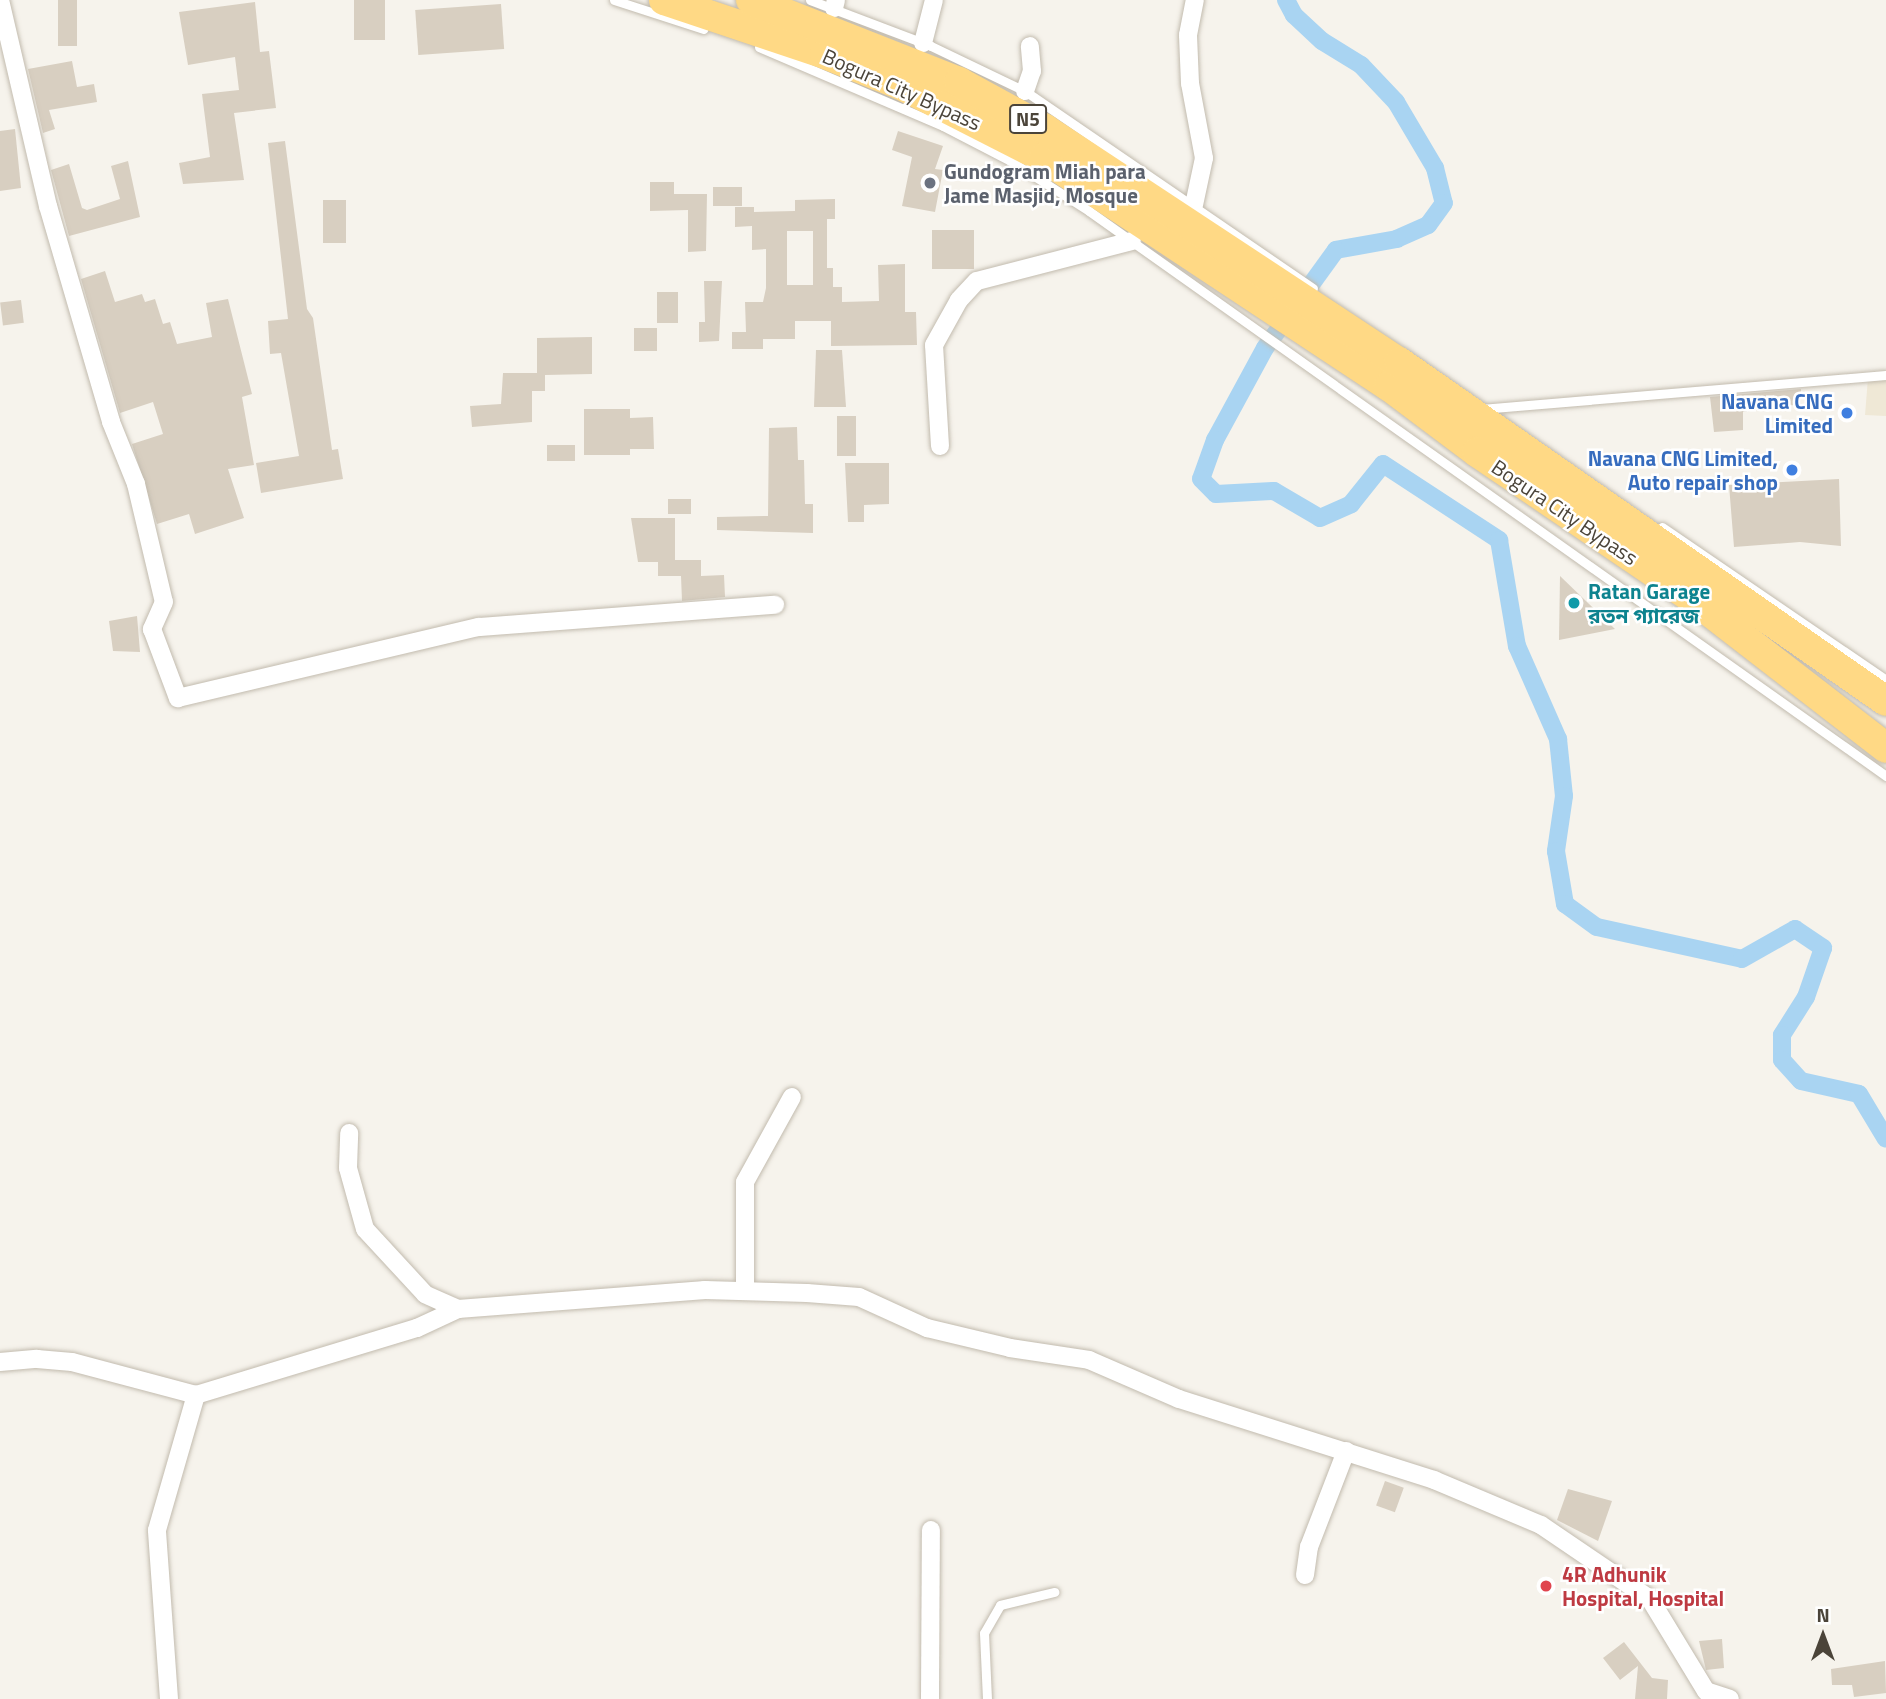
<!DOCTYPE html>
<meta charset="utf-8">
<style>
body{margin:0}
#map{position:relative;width:1886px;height:1699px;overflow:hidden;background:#f6f3ec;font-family:"Titillium Web","Noto Sans Bengali",sans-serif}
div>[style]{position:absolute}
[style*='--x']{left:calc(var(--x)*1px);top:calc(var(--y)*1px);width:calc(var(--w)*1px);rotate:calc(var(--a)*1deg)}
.education>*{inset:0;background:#efe8d6}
.canal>*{height:18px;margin:-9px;padding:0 9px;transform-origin:9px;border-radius:9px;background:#a9d4f2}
.building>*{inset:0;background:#d8cfc1;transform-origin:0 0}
.roads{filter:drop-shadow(0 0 2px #c2bbae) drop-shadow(0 0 2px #c2bbae)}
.service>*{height:9px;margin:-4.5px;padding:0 4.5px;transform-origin:4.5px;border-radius:4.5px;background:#fff}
.minor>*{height:18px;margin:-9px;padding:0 9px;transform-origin:9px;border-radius:9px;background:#fff}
.trunk>*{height:30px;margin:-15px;padding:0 15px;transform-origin:15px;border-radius:15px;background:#ffd985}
.dots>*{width:19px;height:19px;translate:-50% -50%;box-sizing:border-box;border:4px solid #fff;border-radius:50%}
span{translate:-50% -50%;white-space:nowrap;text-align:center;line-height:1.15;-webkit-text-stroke:5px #fff;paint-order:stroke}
.shield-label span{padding:2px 5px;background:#fff;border:2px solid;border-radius:5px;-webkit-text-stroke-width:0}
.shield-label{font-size:19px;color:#4b4439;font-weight:700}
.street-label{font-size:21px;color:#4b4439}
.worship-label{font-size:21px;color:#5b616d;font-weight:700}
.left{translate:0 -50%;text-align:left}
.shop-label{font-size:21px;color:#366cbe;font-weight:700}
.right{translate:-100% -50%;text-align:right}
.culture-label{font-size:21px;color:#0d838f;font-weight:700}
.health-label{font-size:21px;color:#be3a42;font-weight:700}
.north{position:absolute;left:1788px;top:1601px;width:70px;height:70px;-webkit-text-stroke:5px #fff;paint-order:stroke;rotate:0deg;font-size:19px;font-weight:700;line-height:28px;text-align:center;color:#4b4439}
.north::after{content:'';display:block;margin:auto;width:24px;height:32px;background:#4b4439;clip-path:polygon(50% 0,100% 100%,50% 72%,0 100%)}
</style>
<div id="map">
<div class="education">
<div style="clip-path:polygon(1886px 377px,1886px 416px,1865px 415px,1868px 378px)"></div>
</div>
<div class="canal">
<div style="--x:1286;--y:0;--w:17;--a:62"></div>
<div style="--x:1294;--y:15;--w:38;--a:43"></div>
<div style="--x:1322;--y:41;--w:46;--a:31.6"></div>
<div style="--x:1361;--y:65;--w:51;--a:46.6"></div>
<div style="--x:1396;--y:102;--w:77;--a:59.4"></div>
<div style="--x:1435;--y:168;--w:36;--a:76"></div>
<div style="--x:1444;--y:203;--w:27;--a:126"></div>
<div style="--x:1428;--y:225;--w:34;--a:156"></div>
<div style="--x:1397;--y:239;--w:62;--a:169.8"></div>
<div style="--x:1336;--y:250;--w:121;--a:125.9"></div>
<div style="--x:1265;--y:348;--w:105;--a:118.5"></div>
<div style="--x:1215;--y:440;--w:41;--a:109.7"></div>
<div style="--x:1201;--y:479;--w:21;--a:45"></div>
<div style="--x:1216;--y:494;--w:58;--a:-3"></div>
<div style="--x:1274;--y:491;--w:53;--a:30.4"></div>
<div style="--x:1320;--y:518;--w:34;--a:-24"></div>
<div style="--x:1351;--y:504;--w:51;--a:-51.3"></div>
<div style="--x:1383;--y:464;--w:139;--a:33.2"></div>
<div style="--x:1499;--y:540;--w:108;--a:80.4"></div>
<div style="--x:1517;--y:646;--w:102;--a:66.2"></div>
<div style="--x:1558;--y:739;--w:57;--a:84"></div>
<div style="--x:1564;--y:796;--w:56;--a:98.3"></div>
<div style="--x:1556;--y:851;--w:54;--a:80.4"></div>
<div style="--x:1565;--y:904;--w:39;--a:36"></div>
<div style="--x:1597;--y:927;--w:148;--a:12.4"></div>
<div style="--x:1742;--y:959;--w:61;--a:-29.5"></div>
<div style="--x:1795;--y:929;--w:34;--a:34"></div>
<div style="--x:1823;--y:948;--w:52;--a:109.1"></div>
<div style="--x:1806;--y:997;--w:45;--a:122.3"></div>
<div style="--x:1782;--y:1035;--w:25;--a:90"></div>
<div style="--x:1782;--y:1060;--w:28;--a:48"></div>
<div style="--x:1801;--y:1081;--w:59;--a:12.6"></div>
<div style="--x:1859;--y:1094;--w:52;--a:59"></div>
</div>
<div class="building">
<div style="left:58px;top:0;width:19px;height:46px"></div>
<div style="left:354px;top:0;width:31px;height:40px"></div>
<div style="clip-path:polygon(255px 2px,260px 52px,269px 51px,276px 108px,234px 113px,244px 180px,183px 184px,179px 163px,210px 157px,202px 94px,239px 90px,235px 57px,188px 65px,179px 12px)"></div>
<div style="left:501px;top:4px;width:45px;height:86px;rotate:86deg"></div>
<div style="clip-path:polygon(72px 61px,77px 87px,94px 84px,97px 102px,49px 110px,55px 129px,43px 133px,28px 69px)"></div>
<div style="clip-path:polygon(15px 129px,21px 188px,0 191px,0 131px)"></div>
<div style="clip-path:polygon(898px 131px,943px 146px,935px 169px,943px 170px,935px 212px,902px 206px,912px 157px,892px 150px)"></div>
<div style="clip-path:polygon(285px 141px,307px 309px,313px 318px,332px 450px,338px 449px,343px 479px,261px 493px,256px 463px,299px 456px,281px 353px,270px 354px,268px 321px,288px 319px,268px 143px)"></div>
<div style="clip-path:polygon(128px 161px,140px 217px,69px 236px,51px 170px,69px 164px,82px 208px,87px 210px,120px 199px,111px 166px)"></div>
<div style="clip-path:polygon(650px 182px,674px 182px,674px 194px,707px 194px,706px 251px,688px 252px,688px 210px,650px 211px)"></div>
<div style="left:742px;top:187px;width:19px;height:29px;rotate:90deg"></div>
<div style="clip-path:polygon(evenodd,835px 199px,835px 219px,827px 219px,827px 268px,833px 268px,833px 287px,842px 287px,842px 302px,879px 301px,878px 265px,905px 264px,905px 312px,916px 312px,917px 345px,831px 346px,831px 321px,795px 321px,795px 339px,763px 339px,763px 349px,732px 349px,732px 332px,746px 332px,745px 302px,763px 302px,766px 288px,766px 249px,752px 250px,752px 226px,735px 227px,735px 207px,754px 207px,754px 212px,795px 211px,795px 200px,835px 199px,787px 231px,813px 231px,813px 285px,787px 285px,787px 231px)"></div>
<div style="left:323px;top:200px;width:23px;height:43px"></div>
<div style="left:974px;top:230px;width:39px;height:42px;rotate:90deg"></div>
<div style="clip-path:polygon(105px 271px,115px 302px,142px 294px,145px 302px,155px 299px,163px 324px,170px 322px,177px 344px,212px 337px,206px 303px,228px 299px,252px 394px,242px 397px,254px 465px,228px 469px,244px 518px,195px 534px,189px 514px,157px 524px,132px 444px,163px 434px,153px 402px,120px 413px,81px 279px)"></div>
<div style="clip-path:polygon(704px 281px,722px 281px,719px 341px,699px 342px,699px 322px,705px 322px)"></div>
<div style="left:678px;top:292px;width:31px;height:21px;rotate:90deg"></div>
<div style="left:21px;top:300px;width:23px;height:21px;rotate:83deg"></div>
<div style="left:657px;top:328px;width:23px;height:23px;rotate:90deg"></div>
<div style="clip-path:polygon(592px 337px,592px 374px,545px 375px,545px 391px,532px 391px,532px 422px,472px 427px,470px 406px,501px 404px,503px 373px,537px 373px,537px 338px)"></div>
<div style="clip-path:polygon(816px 350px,842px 350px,846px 407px,814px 407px)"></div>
<div style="clip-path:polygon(1801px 389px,1801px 404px,1743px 412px,1743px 430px,1714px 432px,1710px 397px)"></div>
<div style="clip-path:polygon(584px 409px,630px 409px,630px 418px,653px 417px,654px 449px,630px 449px,630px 455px,584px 455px)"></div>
<div style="left:837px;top:416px;width:19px;height:40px"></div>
<div style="clip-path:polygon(797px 427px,798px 460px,804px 460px,805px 504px,813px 504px,813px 533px,717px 530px,717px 517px,768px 516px,769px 428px)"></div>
<div style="left:575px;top:445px;width:16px;height:28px;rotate:90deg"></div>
<div style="clip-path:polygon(845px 463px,889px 463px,889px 504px,864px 505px,864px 522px,848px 522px)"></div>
<div style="clip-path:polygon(1839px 479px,1841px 546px,1800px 542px,1734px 547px,1729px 485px)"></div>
<div style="left:668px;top:499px;width:23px;height:15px"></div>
<div style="clip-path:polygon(631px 518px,675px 518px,675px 560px,701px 560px,701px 576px,724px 575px,725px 597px,682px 601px,681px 576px,658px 576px,658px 562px,638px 562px)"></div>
<div style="clip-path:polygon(1560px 576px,1615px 629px,1559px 640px)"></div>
<div style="clip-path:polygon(137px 616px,140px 652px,113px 651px,109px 621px)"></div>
<div style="left:1385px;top:1481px;width:20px;height:26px;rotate:20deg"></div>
<div style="clip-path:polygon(1568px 1489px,1612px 1501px,1598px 1541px,1557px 1520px)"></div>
<div style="clip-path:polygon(1722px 1639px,1724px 1668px,1706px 1670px,1699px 1641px)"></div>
<div style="clip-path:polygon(1624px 1642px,1652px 1678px,1668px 1680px,1667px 1699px,1635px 1699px,1638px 1666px,1620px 1680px,1603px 1658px)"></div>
<div style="clip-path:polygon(1885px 1661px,1886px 1693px,1854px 1697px,1852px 1685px,1832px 1685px,1831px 1669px)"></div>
</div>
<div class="roads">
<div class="service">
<div style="--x:614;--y:0;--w:94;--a:18"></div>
<div style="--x:810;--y:0;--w:129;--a:20.8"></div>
<div style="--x:931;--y:46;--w:104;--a:25.6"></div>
<div style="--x:1025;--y:91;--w:349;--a:34.4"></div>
<div style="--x:759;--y:47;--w:200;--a:23.2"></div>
<div style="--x:943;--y:126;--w:74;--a:27.3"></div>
<div style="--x:1009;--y:160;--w:95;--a:32.5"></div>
<div style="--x:1089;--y:211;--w:977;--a:35.33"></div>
<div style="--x:1481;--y:409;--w:406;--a:-4.8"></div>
<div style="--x:1662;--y:527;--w:271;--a:34.3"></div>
<div style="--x:987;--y:1699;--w:66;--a:-92.6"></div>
<div style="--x:984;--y:1633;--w:32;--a:-60"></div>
<div style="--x:1000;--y:1605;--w:56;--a:-13.5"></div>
</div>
<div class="minor">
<div style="--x:0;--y:0;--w:212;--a:76.9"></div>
<div style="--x:48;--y:206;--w:225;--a:73.7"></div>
<div style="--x:111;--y:422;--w:67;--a:68"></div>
<div style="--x:136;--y:484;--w:121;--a:76.7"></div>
<div style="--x:164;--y:602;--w:30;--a:114"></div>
<div style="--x:152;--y:629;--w:74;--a:69.4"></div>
<div style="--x:178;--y:698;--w:309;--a:-13.3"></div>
<div style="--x:479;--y:627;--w:297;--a:-4.3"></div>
<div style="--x:834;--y:8;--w:8;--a:-76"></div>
<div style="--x:923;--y:43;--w:44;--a:-75.7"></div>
<div style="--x:1025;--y:91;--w:21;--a:-71"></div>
<div style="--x:1032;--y:71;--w:25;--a:-95"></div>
<div style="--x:1194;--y:205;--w:48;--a:-78"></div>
<div style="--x:1204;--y:158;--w:76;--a:-100.6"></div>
<div style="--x:1190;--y:83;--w:48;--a:-92.4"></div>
<div style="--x:1188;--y:35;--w:36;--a:-79"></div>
<div style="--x:940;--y:446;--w:101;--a:-93.4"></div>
<div style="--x:934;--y:345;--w:51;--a:-60.9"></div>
<div style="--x:959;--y:300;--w:26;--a:-47"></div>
<div style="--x:977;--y:281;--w:160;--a:-14.5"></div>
<div style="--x:745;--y:1291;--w:109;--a:-90"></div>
<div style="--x:745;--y:1182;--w:97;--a:-61.1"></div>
<div style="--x:458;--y:1309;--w:248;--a:-4.4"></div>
<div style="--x:705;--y:1290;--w:102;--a:1.7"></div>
<div style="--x:807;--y:1293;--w:52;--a:4.4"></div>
<div style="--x:859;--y:1297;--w:75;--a:24.5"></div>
<div style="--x:927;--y:1328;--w:85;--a:13.5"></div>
<div style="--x:1010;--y:1348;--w:80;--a:8.6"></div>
<div style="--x:1089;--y:1360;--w:98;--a:23.4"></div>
<div style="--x:1179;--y:1399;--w:268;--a:17.6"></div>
<div style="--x:1434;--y:1480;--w:116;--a:22.8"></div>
<div style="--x:1541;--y:1525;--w:132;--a:34.2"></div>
<div style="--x:1650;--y:1599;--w:108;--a:58.7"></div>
<div style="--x:1706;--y:1691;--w:25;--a:18"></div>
<div style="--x:0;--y:1362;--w:37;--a:-5"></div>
<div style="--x:37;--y:1359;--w:35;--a:5"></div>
<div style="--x:72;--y:1362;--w:128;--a:14.9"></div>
<div style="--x:196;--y:1395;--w:231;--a:-16.9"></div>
<div style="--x:417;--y:1328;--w:45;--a:-24.9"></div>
<div style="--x:458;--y:1309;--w:36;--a:-156"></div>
<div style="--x:425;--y:1294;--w:88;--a:-132.7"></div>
<div style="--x:365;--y:1229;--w:63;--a:-105.6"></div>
<div style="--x:348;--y:1168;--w:35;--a:-88"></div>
<div style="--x:1305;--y:1575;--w:28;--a:-82"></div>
<div style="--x:1309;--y:1547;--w:103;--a:-68.9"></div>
<div style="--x:169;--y:1699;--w:169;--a:-94.1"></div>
<div style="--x:157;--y:1530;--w:141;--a:-73.9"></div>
<div style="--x:930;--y:1699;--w:169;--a:-89.7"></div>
</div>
<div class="trunk">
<div style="--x:664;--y:0;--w:170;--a:18.5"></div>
<div style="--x:825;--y:54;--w:82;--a:22.2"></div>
<div style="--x:901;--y:85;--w:161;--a:27"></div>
<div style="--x:1044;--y:158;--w:414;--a:33.5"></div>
<div style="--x:1389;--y:386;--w:110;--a:36.9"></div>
<div style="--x:1477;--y:452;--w:265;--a:34.2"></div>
<div style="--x:1696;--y:601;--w:240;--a:37.7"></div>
<div style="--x:751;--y:0;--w:224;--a:21.5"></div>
<div style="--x:959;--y:82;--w:98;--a:28.7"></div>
<div style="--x:1045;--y:129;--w:424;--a:33.4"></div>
<div style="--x:1399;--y:362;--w:593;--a:34.84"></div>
</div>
</div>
<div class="dots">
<div style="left:930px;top:183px;background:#6b7280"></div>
<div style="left:1847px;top:413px;background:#3f7fe0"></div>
<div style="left:1792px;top:470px;background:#3f7fe0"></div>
<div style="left:1574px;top:603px;background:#0f9aa8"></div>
<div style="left:1546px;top:1586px;background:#e0444e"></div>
</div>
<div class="shield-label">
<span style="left:1028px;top:119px">N5</span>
</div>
<div class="street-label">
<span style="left:902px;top:89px;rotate:24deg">Bogura City Bypass</span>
<span style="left:1565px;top:512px;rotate:34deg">Bogura City Bypass</span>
</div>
<div class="worship-label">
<span class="left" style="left:944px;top:183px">Gundogram Miah para<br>Jame Masjid, Mosque</span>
</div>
<div class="shop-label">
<span class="right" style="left:1833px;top:413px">Navana CNG<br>Limited</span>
<span class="right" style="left:1778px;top:470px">Navana CNG Limited,<br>Auto repair shop</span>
</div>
<div class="culture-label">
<span class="left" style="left:1588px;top:603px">Ratan Garage<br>রতন গ্যারেজ</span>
</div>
<div class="health-label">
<span class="left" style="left:1562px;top:1586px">4R Adhunik<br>Hospital, Hospital</span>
</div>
<div class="north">N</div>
</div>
